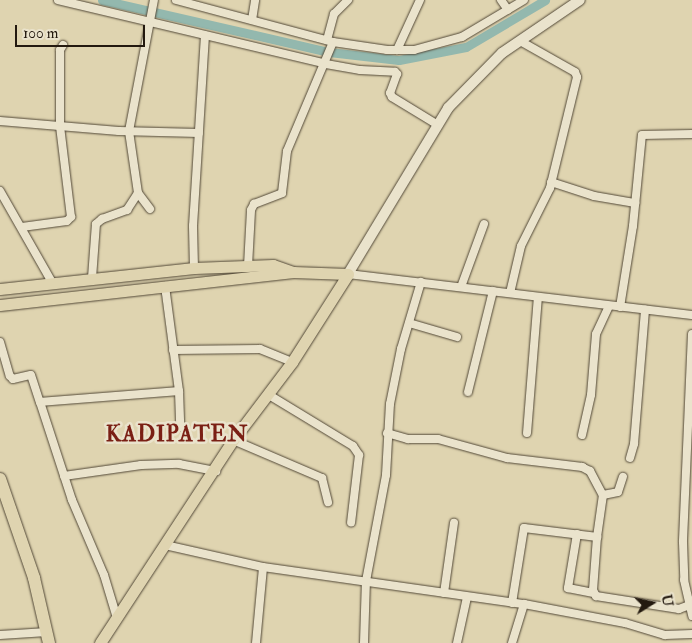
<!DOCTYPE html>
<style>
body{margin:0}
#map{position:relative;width:692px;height:643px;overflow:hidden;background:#dfd4b0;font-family:"IM FELL Double Pica",serif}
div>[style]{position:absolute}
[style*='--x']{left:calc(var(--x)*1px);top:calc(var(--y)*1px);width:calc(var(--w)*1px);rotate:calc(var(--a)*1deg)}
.canal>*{height:9px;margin:-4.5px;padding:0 4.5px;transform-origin:4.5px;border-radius:4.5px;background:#93b8ae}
.roads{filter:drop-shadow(0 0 1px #524837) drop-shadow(0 0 1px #524837)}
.minor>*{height:8px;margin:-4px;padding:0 4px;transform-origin:4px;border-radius:4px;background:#eae3cc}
.secondary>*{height:10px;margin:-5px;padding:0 5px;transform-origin:5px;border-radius:5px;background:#eae3cc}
.primary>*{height:11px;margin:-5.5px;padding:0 5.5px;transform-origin:5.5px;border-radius:5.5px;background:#dfd4b0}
.trunk>*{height:12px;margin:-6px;padding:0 6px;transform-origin:6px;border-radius:6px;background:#dfd4b0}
span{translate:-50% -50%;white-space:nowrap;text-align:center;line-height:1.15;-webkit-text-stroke:5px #eae3cc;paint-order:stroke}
.district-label{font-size:22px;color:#7a1f14;font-weight:700;letter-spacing:1px}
.north{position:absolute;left:627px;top:578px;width:50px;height:50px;-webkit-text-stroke:4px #eae3cc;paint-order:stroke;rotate:80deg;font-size:14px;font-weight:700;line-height:20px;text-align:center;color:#23190f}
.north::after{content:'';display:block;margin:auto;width:18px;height:22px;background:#23190f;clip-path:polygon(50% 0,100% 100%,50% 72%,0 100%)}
.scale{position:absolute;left:15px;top:25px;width:130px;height:22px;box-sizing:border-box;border:2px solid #23190f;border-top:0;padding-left:6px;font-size:15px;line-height:18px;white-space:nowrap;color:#23190f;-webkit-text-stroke:4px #eae3cc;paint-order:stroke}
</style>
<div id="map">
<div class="canal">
<div style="--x:102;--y:0;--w:233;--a:12.9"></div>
<div style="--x:329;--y:52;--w:70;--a:6.5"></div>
<div style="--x:399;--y:60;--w:68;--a:-11"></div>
<div style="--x:466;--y:47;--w:92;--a:-30.7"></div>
</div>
<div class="roads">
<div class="minor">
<div style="--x:58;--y:0;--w:276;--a:13.4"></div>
<div style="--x:326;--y:64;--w:35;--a:10"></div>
<div style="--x:360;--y:70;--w:35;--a:3"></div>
<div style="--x:395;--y:72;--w:3;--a:45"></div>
<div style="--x:397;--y:74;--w:20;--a:110"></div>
<div style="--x:390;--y:93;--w:4;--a:63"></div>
<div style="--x:392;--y:97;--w:54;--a:31.3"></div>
<div style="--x:176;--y:0;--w:163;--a:15"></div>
<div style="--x:333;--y:42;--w:55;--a:8.4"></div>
<div style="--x:387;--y:50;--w:27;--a:0"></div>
<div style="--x:414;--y:50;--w:50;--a:-15.2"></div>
<div style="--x:462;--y:37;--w:72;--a:-30.8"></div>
<div style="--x:501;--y:0;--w:12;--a:55"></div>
<div style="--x:252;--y:20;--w:20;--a:-81"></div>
<div style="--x:327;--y:40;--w:27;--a:-75"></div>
<div style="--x:334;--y:14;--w:20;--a:-45"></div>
<div style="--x:397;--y:50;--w:55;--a:-65.3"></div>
<div style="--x:0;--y:121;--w:119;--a:4.8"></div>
<div style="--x:119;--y:131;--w:80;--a:1.4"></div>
<div style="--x:551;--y:182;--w:45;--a:18"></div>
<div style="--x:594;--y:196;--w:42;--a:9.7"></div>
<div style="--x:0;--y:191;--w:105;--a:60.3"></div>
<div style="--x:138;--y:193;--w:20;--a:53"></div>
<div style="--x:22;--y:227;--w:45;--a:-7.6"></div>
<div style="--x:67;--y:221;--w:6;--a:-45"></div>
<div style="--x:71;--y:217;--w:92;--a:-96.9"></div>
<div style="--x:60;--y:126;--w:76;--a:-90"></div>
<div style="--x:60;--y:50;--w:6;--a:-59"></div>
<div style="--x:248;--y:266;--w:56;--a:-86.9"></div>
<div style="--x:251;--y:210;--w:7;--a:-63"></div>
<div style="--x:254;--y:204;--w:30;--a:-21"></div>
<div style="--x:282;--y:193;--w:42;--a:-83.2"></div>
<div style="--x:287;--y:151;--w:118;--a:-67.1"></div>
<div style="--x:194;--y:268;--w:42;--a:-91.4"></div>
<div style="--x:193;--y:226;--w:191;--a:-86.4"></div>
<div style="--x:348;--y:274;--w:346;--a:6.8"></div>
<div style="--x:92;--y:278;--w:54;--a:-85.8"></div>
<div style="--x:96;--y:224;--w:8;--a:-40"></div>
<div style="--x:102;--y:219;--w:27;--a:-20"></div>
<div style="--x:127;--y:210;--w:20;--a:-57"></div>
<div style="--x:138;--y:193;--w:63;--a:-98.3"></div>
<div style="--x:129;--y:131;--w:133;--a:-79.2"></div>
<div style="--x:461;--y:287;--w:67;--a:-69.9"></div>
<div style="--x:510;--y:293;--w:48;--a:-76.8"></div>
<div style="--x:521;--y:246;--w:65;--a:-63.4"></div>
<div style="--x:550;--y:188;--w:114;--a:-76.3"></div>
<div style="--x:577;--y:77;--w:5;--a:-112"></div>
<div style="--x:575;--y:72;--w:63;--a:-150.6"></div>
<div style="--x:620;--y:307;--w:82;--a:-80.9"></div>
<div style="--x:633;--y:226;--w:91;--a:-84.4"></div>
<div style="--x:642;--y:135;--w:50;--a:-1.1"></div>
<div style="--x:409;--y:323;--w:50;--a:16.3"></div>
<div style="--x:692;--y:334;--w:208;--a:92.5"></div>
<div style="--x:683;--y:542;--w:38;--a:88"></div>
<div style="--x:684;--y:580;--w:37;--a:77"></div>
<div style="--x:0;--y:342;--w:35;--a:74"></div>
<div style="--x:10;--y:376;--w:4;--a:45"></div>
<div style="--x:13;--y:379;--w:18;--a:-13"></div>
<div style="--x:31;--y:375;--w:28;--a:72"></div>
<div style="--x:173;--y:350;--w:87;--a:-0.7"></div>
<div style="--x:260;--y:349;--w:35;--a:22"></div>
<div style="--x:179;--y:391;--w:36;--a:88"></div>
<div style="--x:468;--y:392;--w:104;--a:-76.1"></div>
<div style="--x:269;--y:395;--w:98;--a:31.3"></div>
<div style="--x:353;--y:446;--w:11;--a:56"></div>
<div style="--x:359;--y:455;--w:68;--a:96.7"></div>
<div style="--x:387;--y:433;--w:22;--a:16"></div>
<div style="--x:408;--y:439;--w:30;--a:0"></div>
<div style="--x:438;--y:439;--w:72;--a:15.4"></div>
<div style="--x:507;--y:458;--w:76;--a:6.8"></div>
<div style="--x:582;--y:467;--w:9;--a:27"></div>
<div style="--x:590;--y:471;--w:27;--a:62"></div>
<div style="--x:603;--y:495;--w:15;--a:-11"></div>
<div style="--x:618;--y:492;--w:16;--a:-72"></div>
<div style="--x:527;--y:433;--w:136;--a:-85.4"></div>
<div style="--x:582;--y:435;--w:41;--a:-77.3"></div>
<div style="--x:591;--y:395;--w:61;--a:-85.3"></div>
<div style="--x:596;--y:334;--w:31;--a:-65"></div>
<div style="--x:233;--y:440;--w:97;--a:23.1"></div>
<div style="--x:322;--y:478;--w:25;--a:76"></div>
<div style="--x:630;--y:458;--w:15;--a:-74"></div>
<div style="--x:634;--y:444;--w:135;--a:-85.3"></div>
<div style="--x:64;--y:476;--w:78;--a:-8.1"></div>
<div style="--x:141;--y:465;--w:38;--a:-2"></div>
<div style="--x:179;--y:464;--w:38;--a:11"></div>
<div style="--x:577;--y:534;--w:55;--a:99.5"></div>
<div style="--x:568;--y:588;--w:26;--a:11"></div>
<div style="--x:597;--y:537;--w:53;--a:94.3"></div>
<div style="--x:593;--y:590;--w:7;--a:63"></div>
<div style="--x:596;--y:596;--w:84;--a:8.9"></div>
<div style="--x:679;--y:609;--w:14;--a:-21"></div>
<div style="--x:165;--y:545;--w:100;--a:12.7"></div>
<div style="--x:263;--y:567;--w:264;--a:8.1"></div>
<div style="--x:524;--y:604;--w:103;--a:10.7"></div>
<div style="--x:625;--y:623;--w:42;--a:16.7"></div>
<div style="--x:665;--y:635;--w:27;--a:-2"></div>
<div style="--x:444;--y:593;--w:71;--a:-81.9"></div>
<div style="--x:512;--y:603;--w:76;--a:-80.9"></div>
<div style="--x:524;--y:528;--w:74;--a:7"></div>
<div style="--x:597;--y:537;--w:42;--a:-81.9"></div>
<div style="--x:117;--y:618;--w:45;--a:-106.8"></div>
<div style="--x:104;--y:575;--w:82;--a:-113.1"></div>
<div style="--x:72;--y:500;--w:103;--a:-108.1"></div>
<div style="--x:40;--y:402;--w:139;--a:-4.5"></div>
<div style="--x:179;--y:391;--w:106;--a:-97.6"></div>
<div style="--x:0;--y:635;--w:47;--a:-3.7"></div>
<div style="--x:256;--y:643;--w:76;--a:-84.7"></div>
<div style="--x:364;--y:643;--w:62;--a:-88.2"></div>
<div style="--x:366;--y:581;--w:108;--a:-79.3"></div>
<div style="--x:386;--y:475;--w:71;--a:-86.8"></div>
<div style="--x:390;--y:404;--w:56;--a:-78.7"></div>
<div style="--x:401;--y:349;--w:70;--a:-73.4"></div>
<div style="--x:457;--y:643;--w:47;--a:-77.7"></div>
<div style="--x:512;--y:643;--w:41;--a:-72.9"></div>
</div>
<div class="secondary">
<div style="--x:348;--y:274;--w:194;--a:-58.9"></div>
<div style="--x:448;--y:108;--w:77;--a:-45.5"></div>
<div style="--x:502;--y:53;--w:94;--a:-34.2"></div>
</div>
<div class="primary">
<div style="--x:0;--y:289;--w:195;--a:-6.2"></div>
<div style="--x:194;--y:268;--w:79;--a:-2.2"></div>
<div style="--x:273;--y:265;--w:21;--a:19"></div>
<div style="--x:0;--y:305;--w:295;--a:-6.4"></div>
<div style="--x:293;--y:272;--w:55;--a:2.1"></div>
<div style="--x:100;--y:643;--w:243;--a:-56.8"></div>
<div style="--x:233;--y:440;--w:98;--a:-52.9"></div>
<div style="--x:292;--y:362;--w:104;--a:-57.5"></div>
</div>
<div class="trunk">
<div style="--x:0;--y:479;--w:105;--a:71"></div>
<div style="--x:34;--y:578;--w:67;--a:77"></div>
</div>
</div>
<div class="district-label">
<span style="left:177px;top:435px">KADIPATEN</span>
</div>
<div class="north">U</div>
<div class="scale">100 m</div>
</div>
